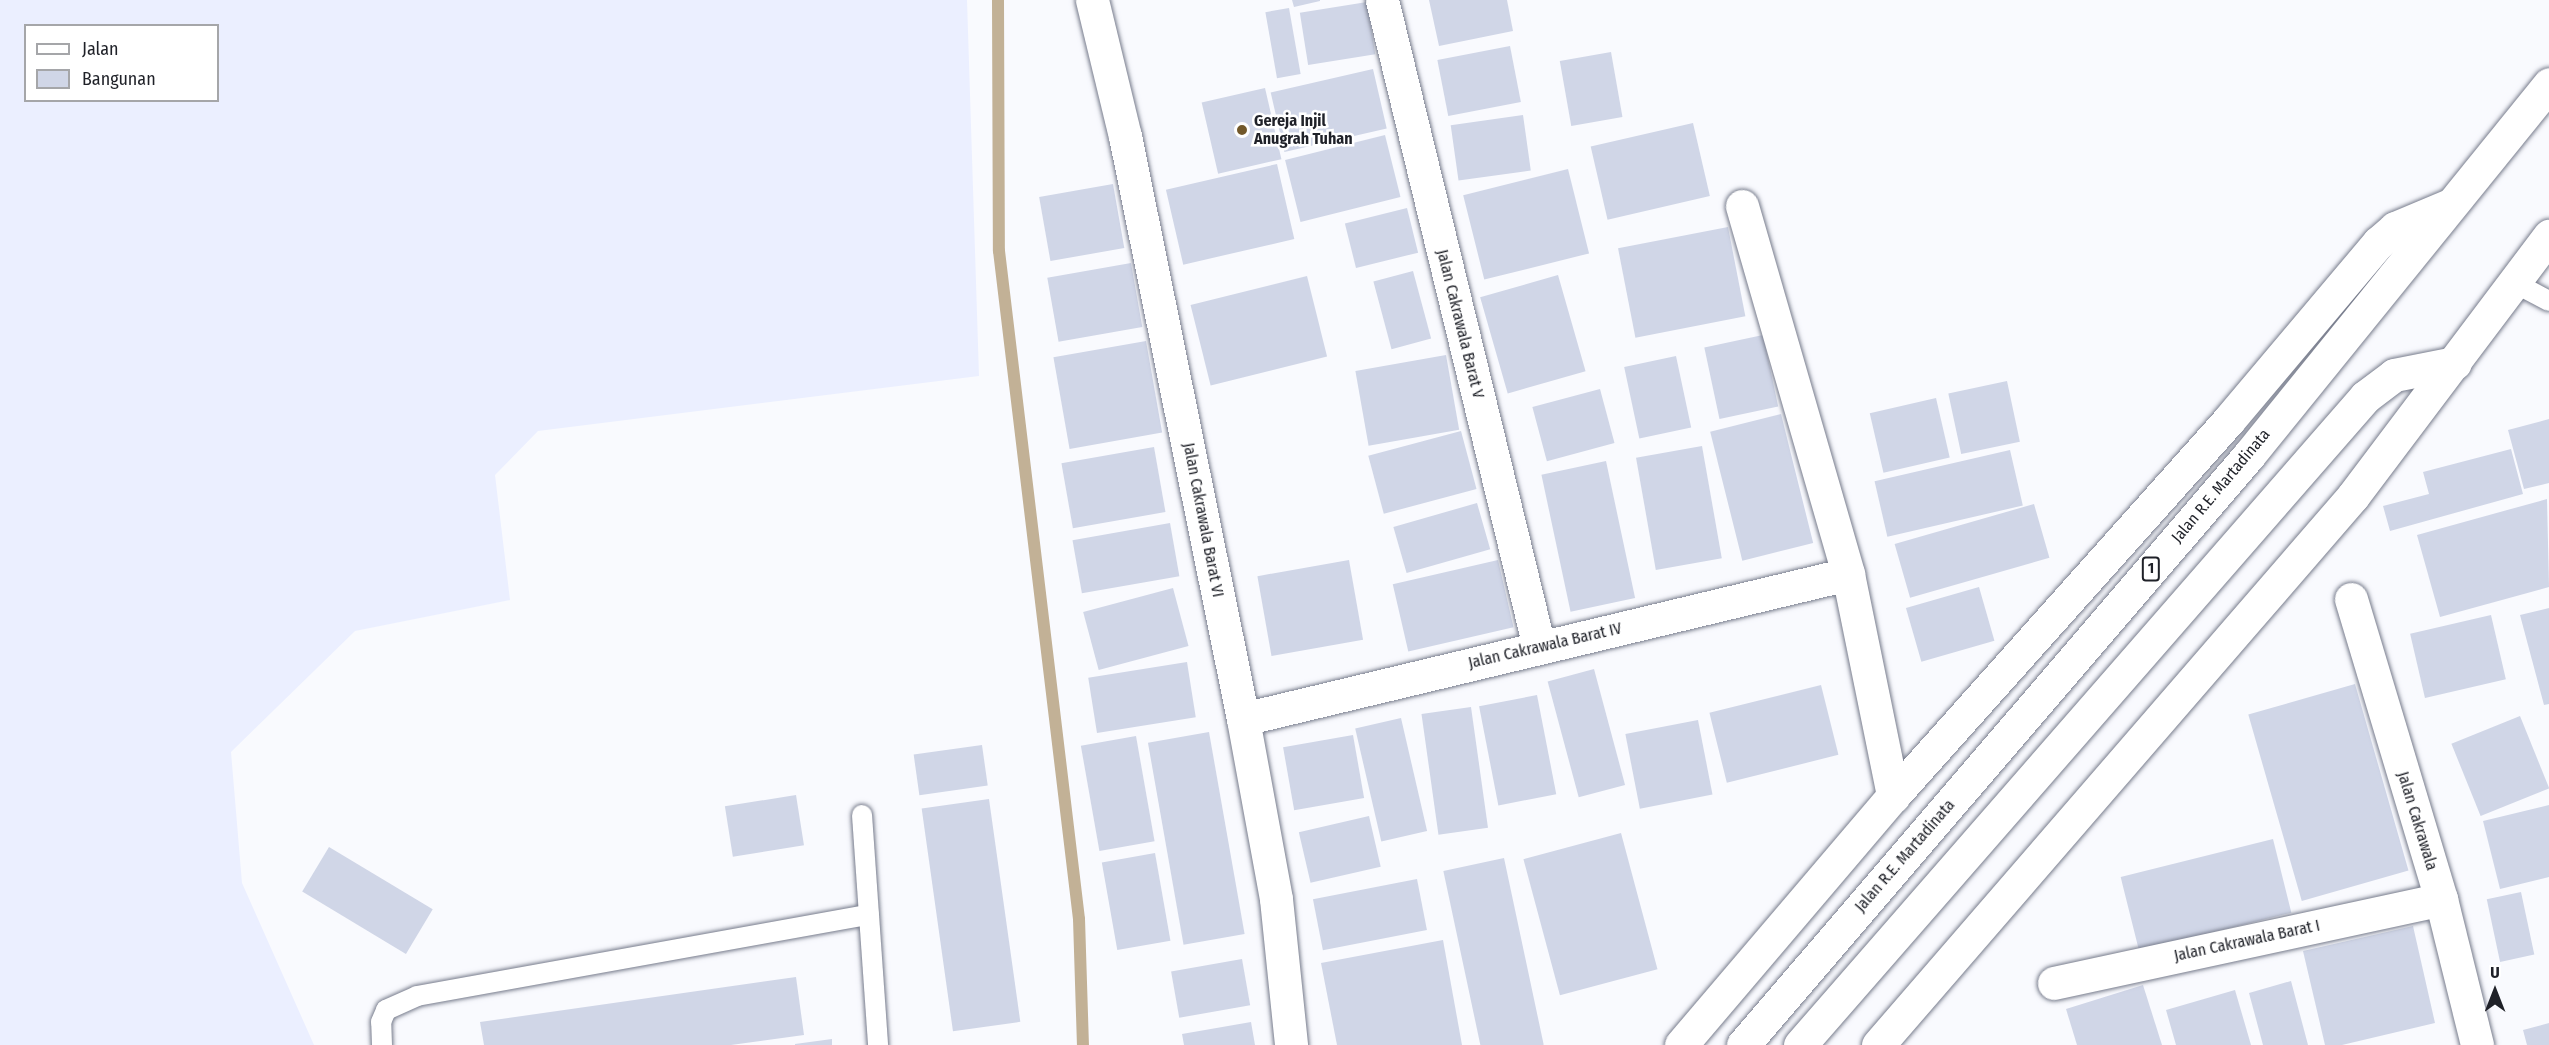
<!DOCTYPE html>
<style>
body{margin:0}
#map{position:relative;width:2549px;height:1045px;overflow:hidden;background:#f9fafe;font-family:"Fira Sans Condensed",sans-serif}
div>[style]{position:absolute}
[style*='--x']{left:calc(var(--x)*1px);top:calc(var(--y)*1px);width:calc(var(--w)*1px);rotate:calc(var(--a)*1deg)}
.built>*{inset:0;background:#ebefff}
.stream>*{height:12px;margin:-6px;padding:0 6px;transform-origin:6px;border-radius:6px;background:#c2b196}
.building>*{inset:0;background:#d0d6e7;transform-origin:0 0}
.roads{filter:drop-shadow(0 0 2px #777c8c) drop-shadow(0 0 2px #777c8c)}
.service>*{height:20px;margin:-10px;padding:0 10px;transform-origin:10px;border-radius:10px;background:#fff}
.minor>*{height:33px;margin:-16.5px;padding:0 16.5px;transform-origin:16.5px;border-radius:16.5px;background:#fff}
.trunk>*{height:33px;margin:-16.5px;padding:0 16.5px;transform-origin:16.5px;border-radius:16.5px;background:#fff}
.dots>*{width:16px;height:16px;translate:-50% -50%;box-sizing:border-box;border:3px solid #fff;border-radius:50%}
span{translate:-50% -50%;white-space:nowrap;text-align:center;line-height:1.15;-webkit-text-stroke:5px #fff;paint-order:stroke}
.shield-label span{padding:2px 4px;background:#fff;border:2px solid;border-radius:4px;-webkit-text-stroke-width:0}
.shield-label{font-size:15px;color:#1f2128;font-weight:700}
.poi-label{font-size:16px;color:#1f2128;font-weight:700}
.left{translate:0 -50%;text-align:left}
.street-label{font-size:16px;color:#1f2128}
.legend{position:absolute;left:24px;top:24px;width:195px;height:78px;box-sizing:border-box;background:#fff;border:2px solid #a5a6a9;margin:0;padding:8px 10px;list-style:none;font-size:18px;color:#1f2128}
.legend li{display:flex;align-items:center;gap:12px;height:30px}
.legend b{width:30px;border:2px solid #a5a6a9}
.north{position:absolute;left:2465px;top:961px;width:60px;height:60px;-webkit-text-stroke:4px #fff;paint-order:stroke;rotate:0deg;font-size:16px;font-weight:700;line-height:24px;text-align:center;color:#1f2128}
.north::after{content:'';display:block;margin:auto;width:21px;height:27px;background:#1f2128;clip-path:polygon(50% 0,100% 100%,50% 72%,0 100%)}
</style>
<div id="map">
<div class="built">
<div style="clip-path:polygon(evenodd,0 0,967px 0,979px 376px,538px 431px,495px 475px,510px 600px,355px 631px,231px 752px,242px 883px,314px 1045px,0 1045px,0 0,26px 26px,218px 26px,218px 100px,26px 100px,26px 26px)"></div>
</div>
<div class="stream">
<div style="--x:998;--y:0;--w:251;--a:89.8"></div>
<div style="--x:999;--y:251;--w:673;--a:83.17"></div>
<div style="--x:1079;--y:919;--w:126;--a:88.2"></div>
</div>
<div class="building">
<div style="clip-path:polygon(1292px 0,1320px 0,1320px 1px,1294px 7px)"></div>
<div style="clip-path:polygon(1429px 0,1507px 0,1513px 31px,1439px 46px)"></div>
<div style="left:1367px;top:2px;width:53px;height:68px;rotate:81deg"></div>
<div style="left:1289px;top:8px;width:67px;height:24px;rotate:80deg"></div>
<div style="left:1510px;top:46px;width:57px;height:74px;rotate:79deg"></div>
<div style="left:1611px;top:52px;width:66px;height:52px;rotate:80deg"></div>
<div style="left:1373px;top:69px;width:61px;height:105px;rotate:77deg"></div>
<div style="left:1265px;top:88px;width:73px;height:65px;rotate:77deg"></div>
<div style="left:1523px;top:115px;width:56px;height:73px;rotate:82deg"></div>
<div style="left:1693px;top:123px;width:75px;height:105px;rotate:77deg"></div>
<div style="left:1385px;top:135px;width:64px;height:103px;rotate:76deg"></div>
<div style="left:1277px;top:164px;width:77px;height:114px;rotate:77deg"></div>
<div style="left:1568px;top:169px;width:87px;height:108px;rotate:76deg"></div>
<div style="left:1113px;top:184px;width:65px;height:75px;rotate:80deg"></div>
<div style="left:1407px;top:208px;width:46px;height:64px;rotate:76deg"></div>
<div style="left:1728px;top:227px;width:91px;height:112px;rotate:79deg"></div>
<div style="left:1131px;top:263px;width:65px;height:85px;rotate:80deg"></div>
<div style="left:1413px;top:271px;width:70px;height:41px;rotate:75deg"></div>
<div style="left:1558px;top:275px;width:100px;height:81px;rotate:74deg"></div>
<div style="left:1307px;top:276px;width:83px;height:120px;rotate:76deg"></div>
<div style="left:1763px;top:335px;width:73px;height:60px;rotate:78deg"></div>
<div style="left:1146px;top:341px;width:93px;height:94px;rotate:80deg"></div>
<div style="left:1446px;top:355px;width:76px;height:92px;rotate:80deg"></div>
<div style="left:1676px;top:356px;width:73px;height:53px;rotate:78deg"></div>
<div style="left:2007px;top:381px;width:62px;height:60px;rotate:78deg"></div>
<div style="left:1600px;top:389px;width:56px;height:70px;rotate:75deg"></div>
<div style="left:1936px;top:398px;width:61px;height:68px;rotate:77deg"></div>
<div style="left:1781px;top:414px;width:133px;height:73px;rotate:76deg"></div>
<div style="clip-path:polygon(2549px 419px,2549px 483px,2524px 489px,2508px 430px)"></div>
<div style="left:1461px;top:431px;width:60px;height:96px;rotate:75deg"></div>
<div style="left:1702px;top:446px;width:114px;height:67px;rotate:80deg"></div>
<div style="left:1154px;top:447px;width:66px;height:94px;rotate:80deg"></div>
<div style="clip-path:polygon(2511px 449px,2523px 494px,2390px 531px,2383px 506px,2429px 494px,2423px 472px)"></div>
<div style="left:2010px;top:450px;width:57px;height:139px;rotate:77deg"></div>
<div style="left:1606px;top:461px;width:140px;height:66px;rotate:78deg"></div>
<div style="clip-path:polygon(2547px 499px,2549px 587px,2440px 617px,2417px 535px)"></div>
<div style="left:1477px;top:503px;width:48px;height:87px;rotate:74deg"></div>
<div style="left:2034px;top:504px;width:56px;height:145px;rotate:74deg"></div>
<div style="left:1170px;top:523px;width:54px;height:99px;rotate:80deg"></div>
<div style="left:1349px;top:560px;width:81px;height:93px;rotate:80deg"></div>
<div style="left:1498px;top:560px;width:69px;height:108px;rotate:77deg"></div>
<div style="left:1979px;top:587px;width:56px;height:76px;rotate:74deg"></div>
<div style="left:1173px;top:588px;width:60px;height:93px;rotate:75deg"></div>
<div style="clip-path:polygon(2549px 608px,2549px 704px,2544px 705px,2520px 615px)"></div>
<div style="left:2491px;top:615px;width:66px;height:83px;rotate:77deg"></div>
<div style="left:1187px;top:662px;width:56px;height:100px;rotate:81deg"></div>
<div style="left:1594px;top:669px;width:120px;height:48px;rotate:75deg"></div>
<div style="left:2355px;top:684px;width:194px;height:111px;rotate:74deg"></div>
<div style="left:1821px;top:685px;width:72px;height:115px;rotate:76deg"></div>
<div style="left:1537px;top:695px;width:101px;height:59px;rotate:79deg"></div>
<div style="left:1471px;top:707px;width:122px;height:50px;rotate:82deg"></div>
<div style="left:2520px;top:716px;width:78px;height:74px;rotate:68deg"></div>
<div style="left:1401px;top:718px;width:116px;height:47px;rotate:77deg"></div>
<div style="left:1698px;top:720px;width:76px;height:74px;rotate:79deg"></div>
<div style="left:1209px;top:732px;width:205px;height:62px;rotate:80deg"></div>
<div style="left:1353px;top:735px;width:64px;height:71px;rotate:80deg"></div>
<div style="left:1136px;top:736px;width:107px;height:56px;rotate:80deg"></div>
<div style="left:982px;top:745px;width:41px;height:69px;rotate:82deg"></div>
<div style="left:796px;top:795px;width:51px;height:72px;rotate:81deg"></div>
<div style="left:989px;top:799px;width:225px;height:68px;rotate:82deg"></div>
<div style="clip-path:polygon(2549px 805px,2549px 877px,2500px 889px,2483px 821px)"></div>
<div style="left:1369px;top:816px;width:52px;height:72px;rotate:77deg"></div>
<div style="left:1621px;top:833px;width:141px;height:101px;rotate:75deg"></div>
<div style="left:2273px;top:839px;width:76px;height:157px;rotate:76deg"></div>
<div style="left:329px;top:847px;width:121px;height:52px;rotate:31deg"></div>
<div style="left:1155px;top:853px;width:89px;height:54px;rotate:80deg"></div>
<div style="left:1504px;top:858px;width:191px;height:62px;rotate:78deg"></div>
<div style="left:1417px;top:879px;width:52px;height:106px;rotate:79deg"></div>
<div style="left:2521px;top:892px;width:64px;height:35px;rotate:78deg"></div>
<div style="clip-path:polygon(2413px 926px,2435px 1023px,2342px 1045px,2325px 1045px,2303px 951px)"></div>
<div style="clip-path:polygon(1443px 940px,1462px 1045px,1337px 1045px,1321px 963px)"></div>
<div style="left:1242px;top:959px;width:47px;height:72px;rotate:80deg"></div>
<div style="clip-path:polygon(796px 977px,804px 1035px,731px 1045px,484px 1045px,480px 1022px)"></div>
<div style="clip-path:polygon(2291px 981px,2308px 1045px,2263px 1045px,2249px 993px)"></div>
<div style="clip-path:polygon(2143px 985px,2162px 1045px,2077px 1045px,2066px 1009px)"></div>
<div style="clip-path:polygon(2235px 990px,2251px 1045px,2176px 1045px,2166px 1010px)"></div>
<div style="clip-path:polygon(1251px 1022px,1255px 1045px,1184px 1045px,1182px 1034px)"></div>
<div style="clip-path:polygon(2549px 1023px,2549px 1045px,2527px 1045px,2523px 1030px)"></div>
<div style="clip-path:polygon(832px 1039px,832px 1045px,795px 1045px,795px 1044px)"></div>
</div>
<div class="roads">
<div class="service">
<div style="--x:2515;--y:283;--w:38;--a:28"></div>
<div style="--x:862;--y:815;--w:231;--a:86"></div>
<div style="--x:382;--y:1045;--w:23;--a:-92"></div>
<div style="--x:381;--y:1022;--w:13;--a:-67"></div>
<div style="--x:386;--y:1010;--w:34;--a:-24"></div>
<div style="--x:417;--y:996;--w:459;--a:-10.2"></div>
</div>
<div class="minor">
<div style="--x:1092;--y:0;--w:140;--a:76.4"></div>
<div style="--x:1125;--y:136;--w:595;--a:78.56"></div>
<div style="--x:1243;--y:719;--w:183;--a:79.6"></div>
<div style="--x:1276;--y:899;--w:147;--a:84.1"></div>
<div style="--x:1382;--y:0;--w:666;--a:76.36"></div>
<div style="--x:1742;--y:206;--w:383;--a:73.9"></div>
<div style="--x:1848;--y:574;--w:227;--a:78.5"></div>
<div style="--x:2351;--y:599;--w:313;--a:73.3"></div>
<div style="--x:2441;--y:899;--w:150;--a:76.1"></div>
<div style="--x:1243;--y:719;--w:622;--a:-13.48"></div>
<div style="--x:2054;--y:983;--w:396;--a:-12.2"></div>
<div style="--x:1681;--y:1045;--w:327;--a:-49.6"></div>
<div style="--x:1893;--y:796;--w:503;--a:-48.22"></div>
<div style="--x:2228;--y:421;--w:233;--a:-49.9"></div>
<div style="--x:2378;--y:243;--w:23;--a:-41"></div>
<div style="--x:2395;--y:228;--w:60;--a:-22.7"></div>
</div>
<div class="trunk">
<div style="--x:1743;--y:1045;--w:777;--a:-49.38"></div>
<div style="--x:2249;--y:455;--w:477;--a:-51"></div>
<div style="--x:1800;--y:1045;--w:860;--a:-48.91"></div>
<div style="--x:2365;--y:397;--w:36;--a:-37"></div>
<div style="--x:2394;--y:375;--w:62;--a:-11.1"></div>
<div style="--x:1878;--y:1045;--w:726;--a:-49.13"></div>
<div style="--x:2353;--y:496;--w:326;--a:-53"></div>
</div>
</div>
<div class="dots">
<div style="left:1242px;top:130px;background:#72582a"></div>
</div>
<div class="shield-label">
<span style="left:2151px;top:569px">1</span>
</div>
<div class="poi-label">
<span class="left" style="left:1254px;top:130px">Gereja Injil<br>Anugrah Tuhan</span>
</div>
<div class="street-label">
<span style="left:1460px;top:324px;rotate:76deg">Jalan Cakrawala Barat V</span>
<span style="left:2221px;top:486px;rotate:-50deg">Jalan R.E. Martadinata</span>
<span style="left:1203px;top:520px;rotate:79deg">Jalan Cakrawala Barat VI</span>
<span style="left:1545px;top:646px;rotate:-13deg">Jalan Cakrawala Barat IV</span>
<span style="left:2417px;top:821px;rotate:73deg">Jalan Cakrawala</span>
<span style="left:1905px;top:856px;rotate:-49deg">Jalan R.E. Martadinata</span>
<span style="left:2247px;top:941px;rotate:-12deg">Jalan Cakrawala Barat I</span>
</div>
<ul class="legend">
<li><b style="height:8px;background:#fff"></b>Jalan</li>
<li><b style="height:16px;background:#d0d6e7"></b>Bangunan</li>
</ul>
<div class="north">U</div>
</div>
